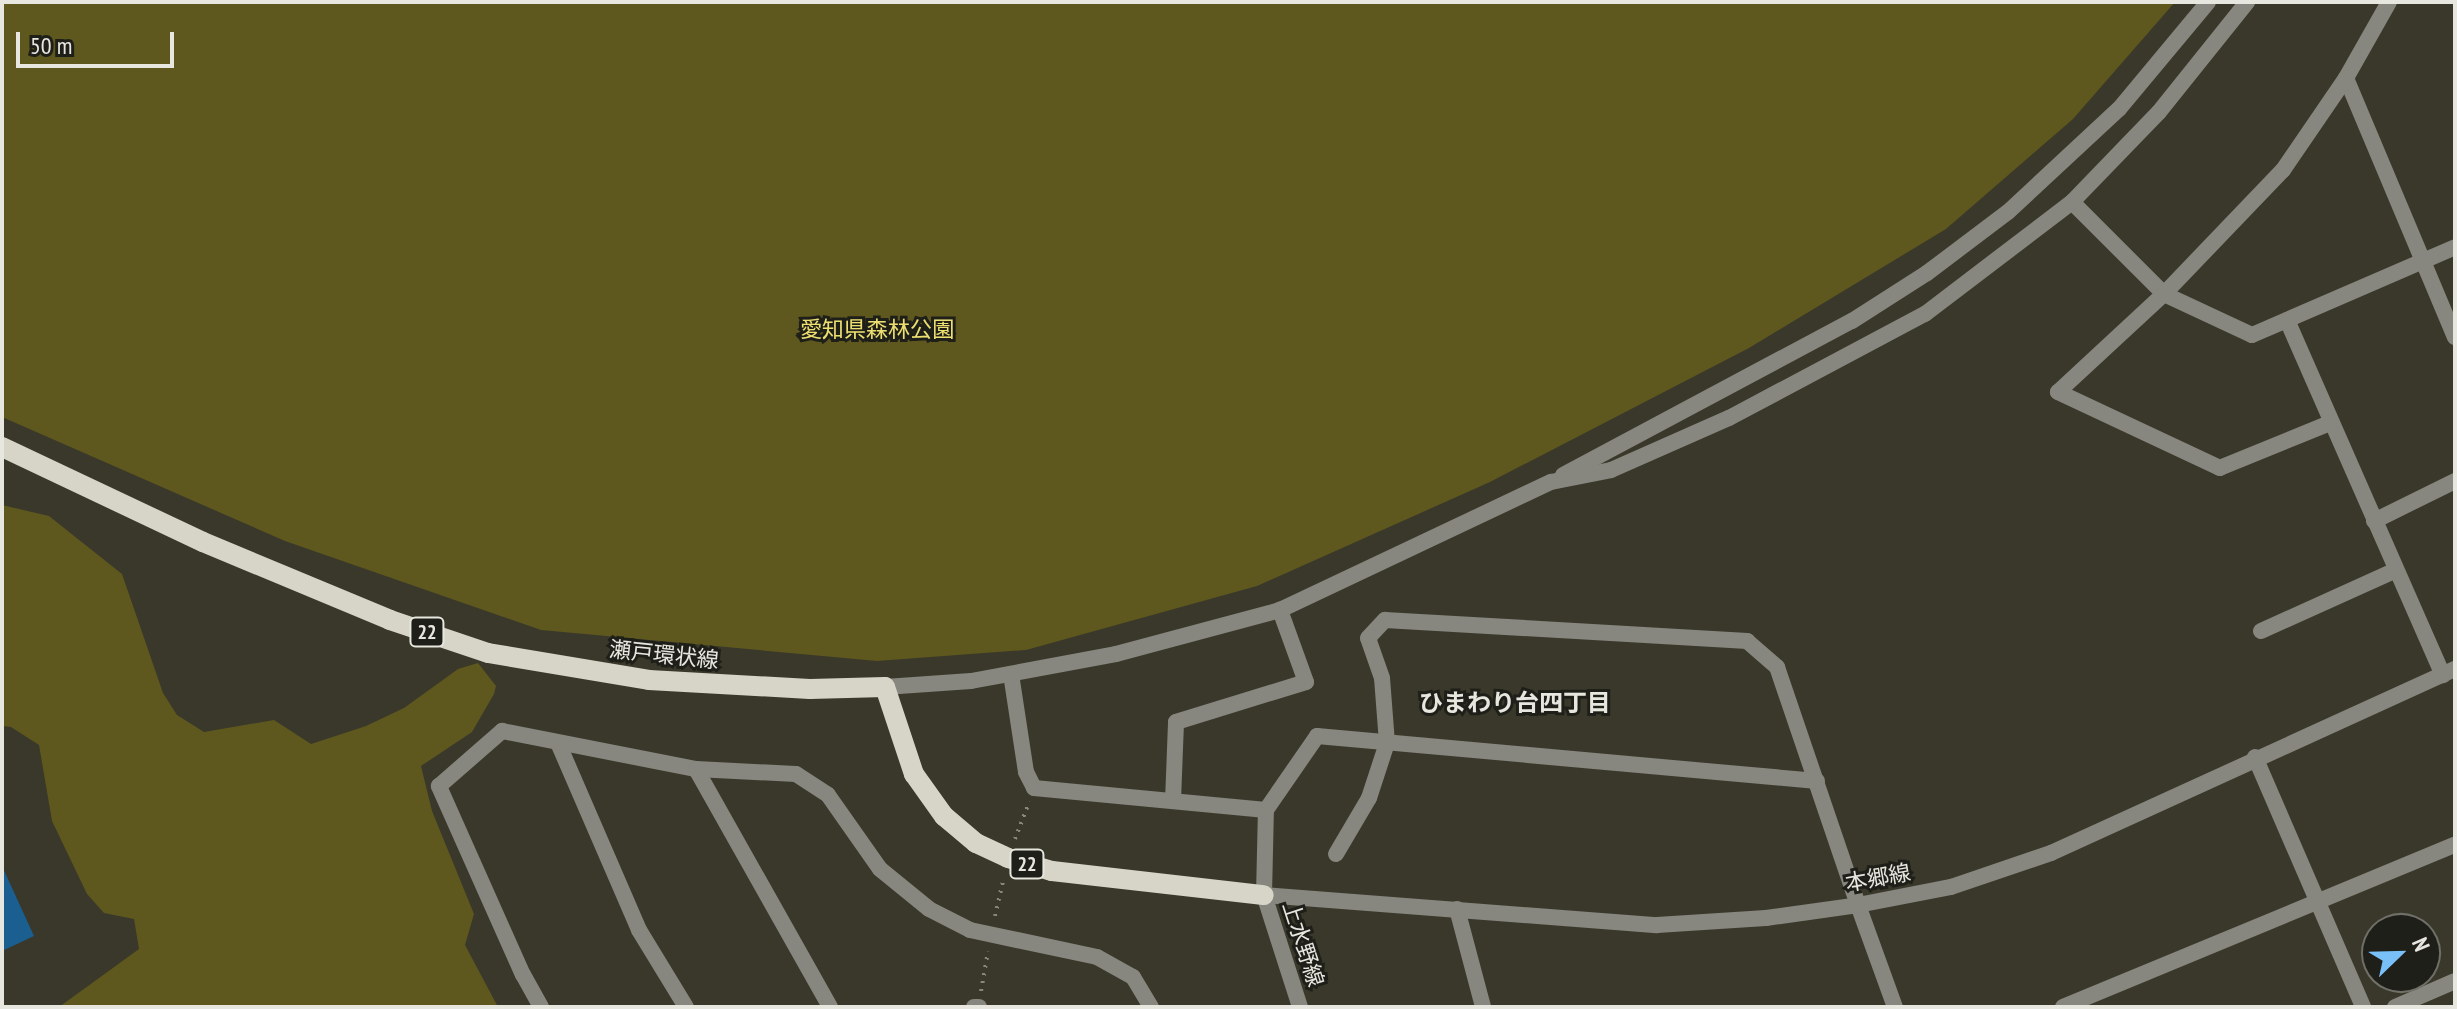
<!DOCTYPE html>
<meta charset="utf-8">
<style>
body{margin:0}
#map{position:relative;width:2457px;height:1009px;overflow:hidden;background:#39382a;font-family:"PT Sans Narrow","Noto Sans JP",sans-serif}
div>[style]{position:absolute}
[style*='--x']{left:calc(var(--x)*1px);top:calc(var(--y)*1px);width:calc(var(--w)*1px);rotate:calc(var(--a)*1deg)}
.green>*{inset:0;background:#5e571e}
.building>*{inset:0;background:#1a5f90}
.path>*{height:4px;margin-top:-2px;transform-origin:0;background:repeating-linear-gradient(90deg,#88877c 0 2px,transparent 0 8px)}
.minor>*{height:16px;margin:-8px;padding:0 8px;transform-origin:8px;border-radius:8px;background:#87867f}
.tertiary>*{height:16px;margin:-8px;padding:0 8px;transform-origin:8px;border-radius:8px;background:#87867f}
.primary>*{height:20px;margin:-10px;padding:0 10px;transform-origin:10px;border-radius:10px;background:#d6d5c7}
span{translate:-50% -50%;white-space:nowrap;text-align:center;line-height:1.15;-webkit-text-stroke:6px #1f1f19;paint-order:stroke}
.shield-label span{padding:2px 6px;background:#1f1f19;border:2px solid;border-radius:6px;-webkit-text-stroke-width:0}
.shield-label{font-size:20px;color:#e8e7df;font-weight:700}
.park-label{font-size:22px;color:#ede071}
.street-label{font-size:22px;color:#e8e7df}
.neighbourhood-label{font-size:24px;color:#e8e7df;font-weight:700}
.frame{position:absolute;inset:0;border:4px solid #e8e7df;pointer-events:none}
.north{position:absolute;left:2361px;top:913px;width:80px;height:80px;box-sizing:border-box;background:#1f1f19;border:2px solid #6f6f68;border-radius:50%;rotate:67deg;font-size:22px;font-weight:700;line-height:32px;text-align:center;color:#e8e7df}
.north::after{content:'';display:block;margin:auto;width:28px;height:36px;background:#79bff8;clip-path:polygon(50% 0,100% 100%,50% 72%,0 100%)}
.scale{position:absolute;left:16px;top:32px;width:158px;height:36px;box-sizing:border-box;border:4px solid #e8e7df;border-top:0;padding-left:10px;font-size:24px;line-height:28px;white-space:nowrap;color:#e8e7df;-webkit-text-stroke:6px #1f1f19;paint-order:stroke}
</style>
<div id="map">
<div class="green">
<div style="clip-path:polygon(2px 2px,2175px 2px,2073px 119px,1946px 229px,1749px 348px,1490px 482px,1257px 586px,1026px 650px,877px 661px,541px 630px,285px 541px,2px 417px)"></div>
<div style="clip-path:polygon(2px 505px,49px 516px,122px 574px,163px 693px,177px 715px,204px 732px,274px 720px,311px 744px,366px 726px,404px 708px,458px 669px,478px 663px,496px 686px,494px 694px,472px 732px,421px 766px,432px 811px,474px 914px,465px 945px,498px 1007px,59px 1007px,139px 949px,134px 919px,104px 913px,87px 894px,52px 821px,39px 745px,11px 727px,2px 726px)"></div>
</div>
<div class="building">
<div style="clip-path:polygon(2px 866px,34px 936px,2px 951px)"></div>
</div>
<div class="path">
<div style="--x:1015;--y:839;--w:40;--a:-69"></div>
<div style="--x:995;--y:916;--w:39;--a:-77"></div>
<div style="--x:981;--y:991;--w:40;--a:-80"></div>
</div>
<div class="minor">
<div style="--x:2346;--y:78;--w:281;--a:67.2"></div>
<div style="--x:2072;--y:202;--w:130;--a:45"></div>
<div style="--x:2164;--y:294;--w:97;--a:25"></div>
<div style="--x:2252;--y:335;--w:221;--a:-23.4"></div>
<div style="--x:2287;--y:320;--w:388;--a:66.3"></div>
<div style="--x:2330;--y:423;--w:119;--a:157.8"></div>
<div style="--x:2220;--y:468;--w:179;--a:-154.9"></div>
<div style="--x:2058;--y:392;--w:144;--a:-42.8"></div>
<div style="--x:2164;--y:294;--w:172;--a:-46.2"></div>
<div style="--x:2283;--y:170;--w:112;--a:-55.6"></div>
<div style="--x:2346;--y:78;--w:87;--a:-60.5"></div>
<div style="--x:1563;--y:475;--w:327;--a:-28.1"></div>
<div style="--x:1852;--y:321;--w:89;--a:-32.6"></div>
<div style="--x:1927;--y:273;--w:101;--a:-37"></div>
<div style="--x:2008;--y:212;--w:151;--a:-42.9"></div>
<div style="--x:2119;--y:109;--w:139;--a:-50.2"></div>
<div style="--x:1551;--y:482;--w:61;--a:-11.3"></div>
<div style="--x:1611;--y:470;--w:129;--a:-23.8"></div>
<div style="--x:1729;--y:418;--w:222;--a:-28"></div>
<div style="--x:1925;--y:314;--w:185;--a:-37.3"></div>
<div style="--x:2072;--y:202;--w:125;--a:-46"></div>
<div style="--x:2159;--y:112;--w:141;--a:-51.3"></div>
<div style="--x:2374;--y:521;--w:90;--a:-26.3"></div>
<div style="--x:2261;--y:631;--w:148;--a:-24.3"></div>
<div style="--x:1011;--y:674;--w:99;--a:81.3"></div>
<div style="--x:1026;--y:772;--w:18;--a:63"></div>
<div style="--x:1034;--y:788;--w:233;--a:5.4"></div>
<div style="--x:559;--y:745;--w:202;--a:66.6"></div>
<div style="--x:639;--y:930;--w:90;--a:58.6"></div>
<div style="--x:2255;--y:757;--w:272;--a:66.6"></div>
<div style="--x:696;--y:769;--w:273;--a:60.6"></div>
<div style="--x:1173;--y:801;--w:79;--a:-87.8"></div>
<div style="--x:1176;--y:722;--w:136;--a:-17.1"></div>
<div style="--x:1306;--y:682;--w:77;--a:-109.9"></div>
<div style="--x:1336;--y:854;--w:65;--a:-59.5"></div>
<div style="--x:1369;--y:798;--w:58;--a:-71.9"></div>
<div style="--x:1387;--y:743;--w:65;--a:-94.4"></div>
<div style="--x:1382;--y:678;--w:42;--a:-109.3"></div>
<div style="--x:1368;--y:638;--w:25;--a:-47"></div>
<div style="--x:1385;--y:620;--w:363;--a:3.3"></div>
<div style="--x:1747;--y:641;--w:40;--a:41"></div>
<div style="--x:1777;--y:667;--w:251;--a:71.2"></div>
<div style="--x:1264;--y:895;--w:85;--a:-88.7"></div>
<div style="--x:1266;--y:810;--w:90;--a:-55.4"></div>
<div style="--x:1317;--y:736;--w:502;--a:5.14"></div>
<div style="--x:1457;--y:909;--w:101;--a:75.1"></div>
<div style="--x:541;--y:1007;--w:37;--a:-119"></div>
<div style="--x:523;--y:975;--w:207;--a:-114"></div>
<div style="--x:439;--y:786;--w:84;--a:-41.1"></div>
<div style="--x:502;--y:731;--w:198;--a:11.1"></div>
<div style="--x:696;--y:769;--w:100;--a:2.9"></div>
<div style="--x:796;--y:774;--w:38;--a:33"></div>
<div style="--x:828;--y:795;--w:90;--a:54.9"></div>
<div style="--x:880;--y:869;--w:63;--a:39.2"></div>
<div style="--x:929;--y:909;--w:46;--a:27.1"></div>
<div style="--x:970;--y:930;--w:130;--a:12"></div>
<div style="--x:1097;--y:957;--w:41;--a:29.1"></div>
<div style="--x:1133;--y:977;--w:35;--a:59"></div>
<div style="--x:974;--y:1007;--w:5;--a:0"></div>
<div style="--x:2063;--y:1007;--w:424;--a:-22.5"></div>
<div style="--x:2395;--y:1007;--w:65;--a:-23.4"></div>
</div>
<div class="tertiary">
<div style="--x:885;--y:687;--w:86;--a:-4"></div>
<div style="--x:971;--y:681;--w:147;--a:-10.5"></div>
<div style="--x:1116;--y:654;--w:170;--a:-15"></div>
<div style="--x:1280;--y:610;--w:300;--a:-25.3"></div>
<div style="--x:1858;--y:905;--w:109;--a:70.1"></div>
<div style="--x:1300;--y:1007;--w:118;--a:-107.8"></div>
<div style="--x:1264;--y:895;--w:394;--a:4.4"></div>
<div style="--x:1657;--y:925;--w:109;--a:-3.7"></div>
<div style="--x:1766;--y:918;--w:93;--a:-8"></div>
<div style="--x:1858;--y:905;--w:95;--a:-11"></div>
<div style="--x:1951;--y:887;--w:106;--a:-18.8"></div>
<div style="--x:2051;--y:853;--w:444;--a:-24.5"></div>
</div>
<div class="primary">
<div style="--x:2;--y:447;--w:222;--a:25.3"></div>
<div style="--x:203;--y:542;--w:203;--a:22.6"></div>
<div style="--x:390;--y:620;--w:103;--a:18.6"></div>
<div style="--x:488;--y:653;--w:163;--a:9.5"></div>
<div style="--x:649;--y:680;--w:161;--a:3.2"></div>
<div style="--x:810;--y:689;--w:75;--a:-1.5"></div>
<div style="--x:885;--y:687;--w:92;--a:71.6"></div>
<div style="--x:914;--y:774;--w:52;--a:54.5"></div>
<div style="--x:944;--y:816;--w:42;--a:40.2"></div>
<div style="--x:976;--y:843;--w:35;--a:25"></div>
<div style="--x:1008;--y:858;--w:46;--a:16.5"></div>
<div style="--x:1052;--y:871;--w:213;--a:6.5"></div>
</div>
<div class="shield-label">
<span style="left:427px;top:632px">22</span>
<span style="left:1027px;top:864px">22</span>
</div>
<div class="park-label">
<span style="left:877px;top:330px">愛知県森林公園</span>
</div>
<div class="street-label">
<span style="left:664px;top:655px;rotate:6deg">瀬戸環状線</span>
<span style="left:1878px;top:878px;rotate:-10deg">本郷線</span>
<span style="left:1303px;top:944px;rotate:72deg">上水野線</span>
</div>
<div class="neighbourhood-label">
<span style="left:1515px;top:703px">ひまわり台四丁目</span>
</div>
<div class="frame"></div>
<div class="north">N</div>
<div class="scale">50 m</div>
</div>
